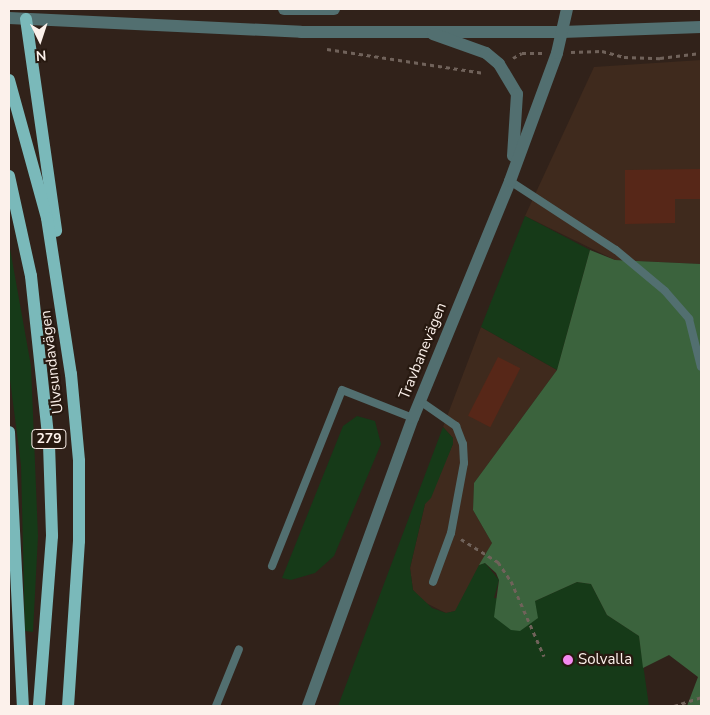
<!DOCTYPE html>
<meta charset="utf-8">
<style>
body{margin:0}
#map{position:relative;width:710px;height:715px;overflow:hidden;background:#31221a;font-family:"Nunito Sans",sans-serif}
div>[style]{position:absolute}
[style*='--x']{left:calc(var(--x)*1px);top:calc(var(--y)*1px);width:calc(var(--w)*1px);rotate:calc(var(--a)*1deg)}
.built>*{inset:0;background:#3f2a1d}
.green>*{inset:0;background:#163a18}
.forest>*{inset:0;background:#3b633d}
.building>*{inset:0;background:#572718;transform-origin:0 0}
.path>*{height:3px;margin-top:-1.5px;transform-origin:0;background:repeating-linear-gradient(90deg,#70625a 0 4px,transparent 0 8px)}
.service>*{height:8px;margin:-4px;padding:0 4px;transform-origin:4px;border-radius:4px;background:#526f70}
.tertiary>*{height:12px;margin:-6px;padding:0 6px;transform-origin:6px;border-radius:6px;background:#526f70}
.primary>*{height:12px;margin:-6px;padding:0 6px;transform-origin:6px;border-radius:6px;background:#7ab9ba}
.dots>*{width:14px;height:14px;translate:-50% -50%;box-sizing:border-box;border:2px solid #271910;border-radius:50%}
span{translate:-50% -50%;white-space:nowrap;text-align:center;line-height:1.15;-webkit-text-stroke:4.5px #271910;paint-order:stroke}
.shield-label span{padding:1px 4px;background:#271910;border:1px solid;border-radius:4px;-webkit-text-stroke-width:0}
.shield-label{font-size:14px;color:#fcf1eb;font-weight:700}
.street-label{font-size:15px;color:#fcf1eb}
.poi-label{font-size:15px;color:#fcf1eb}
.left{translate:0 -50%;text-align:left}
.frame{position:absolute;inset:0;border:10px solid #fcf1eb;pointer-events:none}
.north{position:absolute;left:15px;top:15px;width:50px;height:50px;-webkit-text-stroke:4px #271910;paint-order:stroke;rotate:176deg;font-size:14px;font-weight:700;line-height:20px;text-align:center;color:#fcf1eb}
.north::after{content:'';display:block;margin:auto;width:18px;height:22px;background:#fcf1eb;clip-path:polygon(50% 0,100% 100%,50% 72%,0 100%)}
</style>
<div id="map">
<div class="built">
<div style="clip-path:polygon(701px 60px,701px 264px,615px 260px,525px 216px,594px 67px)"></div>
<div style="clip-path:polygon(481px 327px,557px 370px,474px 483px,473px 510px,492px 543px,456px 611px,446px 613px,422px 601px,413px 590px,410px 568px,425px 504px,453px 444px,453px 438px,443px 427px)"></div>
</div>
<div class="green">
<div style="clip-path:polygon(525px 216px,590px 250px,557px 370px,481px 327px)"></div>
<div style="clip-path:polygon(9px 243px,31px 366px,38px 536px,33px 632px,25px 631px,21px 465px,9px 372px)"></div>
<div style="clip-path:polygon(357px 416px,375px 421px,381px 444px,334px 556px,315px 573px,291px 580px,282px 578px,343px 426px)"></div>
<div style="clip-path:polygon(443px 427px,453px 438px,453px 444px,431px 498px,425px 504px,410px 568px,413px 590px,432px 608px,446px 613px,455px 611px,479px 565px,485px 563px,499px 580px,494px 598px,535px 601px,577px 582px,591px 584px,607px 615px,639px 636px,649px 706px,338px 706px)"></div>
</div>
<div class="forest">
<div style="clip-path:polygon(590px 250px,615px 260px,701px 264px,701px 706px,687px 706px,698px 677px,669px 655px,643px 668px,639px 636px,607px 615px,591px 584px,577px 582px,535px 601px,538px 618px,520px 631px,511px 630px,494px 617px,499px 580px,496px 573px,485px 563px,479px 565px,492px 543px,473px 510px,474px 483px,557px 370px)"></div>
</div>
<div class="building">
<div style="clip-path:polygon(701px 169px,701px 199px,675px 199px,675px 223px,625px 224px,625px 170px)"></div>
<div style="left:498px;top:357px;width:25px;height:66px;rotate:27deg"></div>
</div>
<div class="path">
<div style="--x:327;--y:49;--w:159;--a:8.7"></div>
<div style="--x:571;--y:52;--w:31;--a:-2"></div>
<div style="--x:602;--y:51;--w:23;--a:15"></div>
<div style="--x:624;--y:57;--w:36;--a:2"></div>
<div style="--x:660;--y:58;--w:41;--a:-7"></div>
<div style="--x:513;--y:58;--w:10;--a:-29"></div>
<div style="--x:522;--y:53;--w:21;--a:0"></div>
<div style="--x:461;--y:539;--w:44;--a:31.9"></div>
<div style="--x:498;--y:562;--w:23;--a:56"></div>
<div style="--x:511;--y:581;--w:82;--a:66.3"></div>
<div style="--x:674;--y:706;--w:28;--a:-18"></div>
</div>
<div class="service">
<div style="--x:510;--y:181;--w:126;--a:33.1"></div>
<div style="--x:616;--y:250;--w:64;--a:39.9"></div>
<div style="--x:665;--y:291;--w:37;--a:49"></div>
<div style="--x:689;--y:319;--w:49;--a:76"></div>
<div style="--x:420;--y:401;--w:44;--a:34.8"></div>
<div style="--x:456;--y:426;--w:19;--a:69"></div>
<div style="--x:463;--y:444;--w:19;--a:87"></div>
<div style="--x:464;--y:463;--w:71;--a:100.5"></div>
<div style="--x:451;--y:533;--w:52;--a:110.2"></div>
<div style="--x:272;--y:566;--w:189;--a:-68.3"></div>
<div style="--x:342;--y:390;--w:76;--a:21.5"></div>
<div style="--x:216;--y:706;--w:61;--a:-68"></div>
</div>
<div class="tertiary">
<div style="--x:284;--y:9;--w:50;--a:0"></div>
<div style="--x:9;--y:18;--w:292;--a:2.7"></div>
<div style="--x:301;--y:32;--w:261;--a:0"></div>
<div style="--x:562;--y:32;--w:139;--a:-2.1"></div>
<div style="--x:433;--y:34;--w:56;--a:19.7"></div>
<div style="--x:486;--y:53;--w:17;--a:40"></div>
<div style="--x:499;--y:64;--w:35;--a:59"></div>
<div style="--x:517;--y:94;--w:62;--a:93.7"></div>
<div style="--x:308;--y:706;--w:307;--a:-70"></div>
<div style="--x:413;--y:418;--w:256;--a:-67.7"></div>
<div style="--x:510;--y:181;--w:136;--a:-69.8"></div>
<div style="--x:557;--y:53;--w:45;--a:-77.2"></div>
</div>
<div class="primary">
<div style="--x:26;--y:19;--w:214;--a:81.9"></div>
<div style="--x:9;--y:80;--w:143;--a:74.6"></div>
<div style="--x:47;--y:218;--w:158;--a:81.3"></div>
<div style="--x:71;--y:374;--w:87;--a:84.7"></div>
<div style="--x:79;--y:461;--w:80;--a:90"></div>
<div style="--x:79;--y:541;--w:165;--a:93.8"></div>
<div style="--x:9;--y:176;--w:102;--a:77.6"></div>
<div style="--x:31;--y:276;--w:169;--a:83.9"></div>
<div style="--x:49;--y:444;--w:92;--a:88.1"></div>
<div style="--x:52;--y:536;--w:170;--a:94.4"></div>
<div style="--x:9;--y:432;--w:274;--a:87.1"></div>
</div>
<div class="dots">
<div style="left:568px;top:660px;background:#f489f0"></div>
</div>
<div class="shield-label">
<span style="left:49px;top:439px">279</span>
</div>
<div class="street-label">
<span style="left:423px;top:351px;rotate:-68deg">Travbanevägen</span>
<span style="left:52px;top:362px;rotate:-97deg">Ulvsundavägen</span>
</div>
<div class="poi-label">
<span class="left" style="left:578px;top:660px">Solvalla</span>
</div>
<div class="frame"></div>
<div class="north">N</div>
</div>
